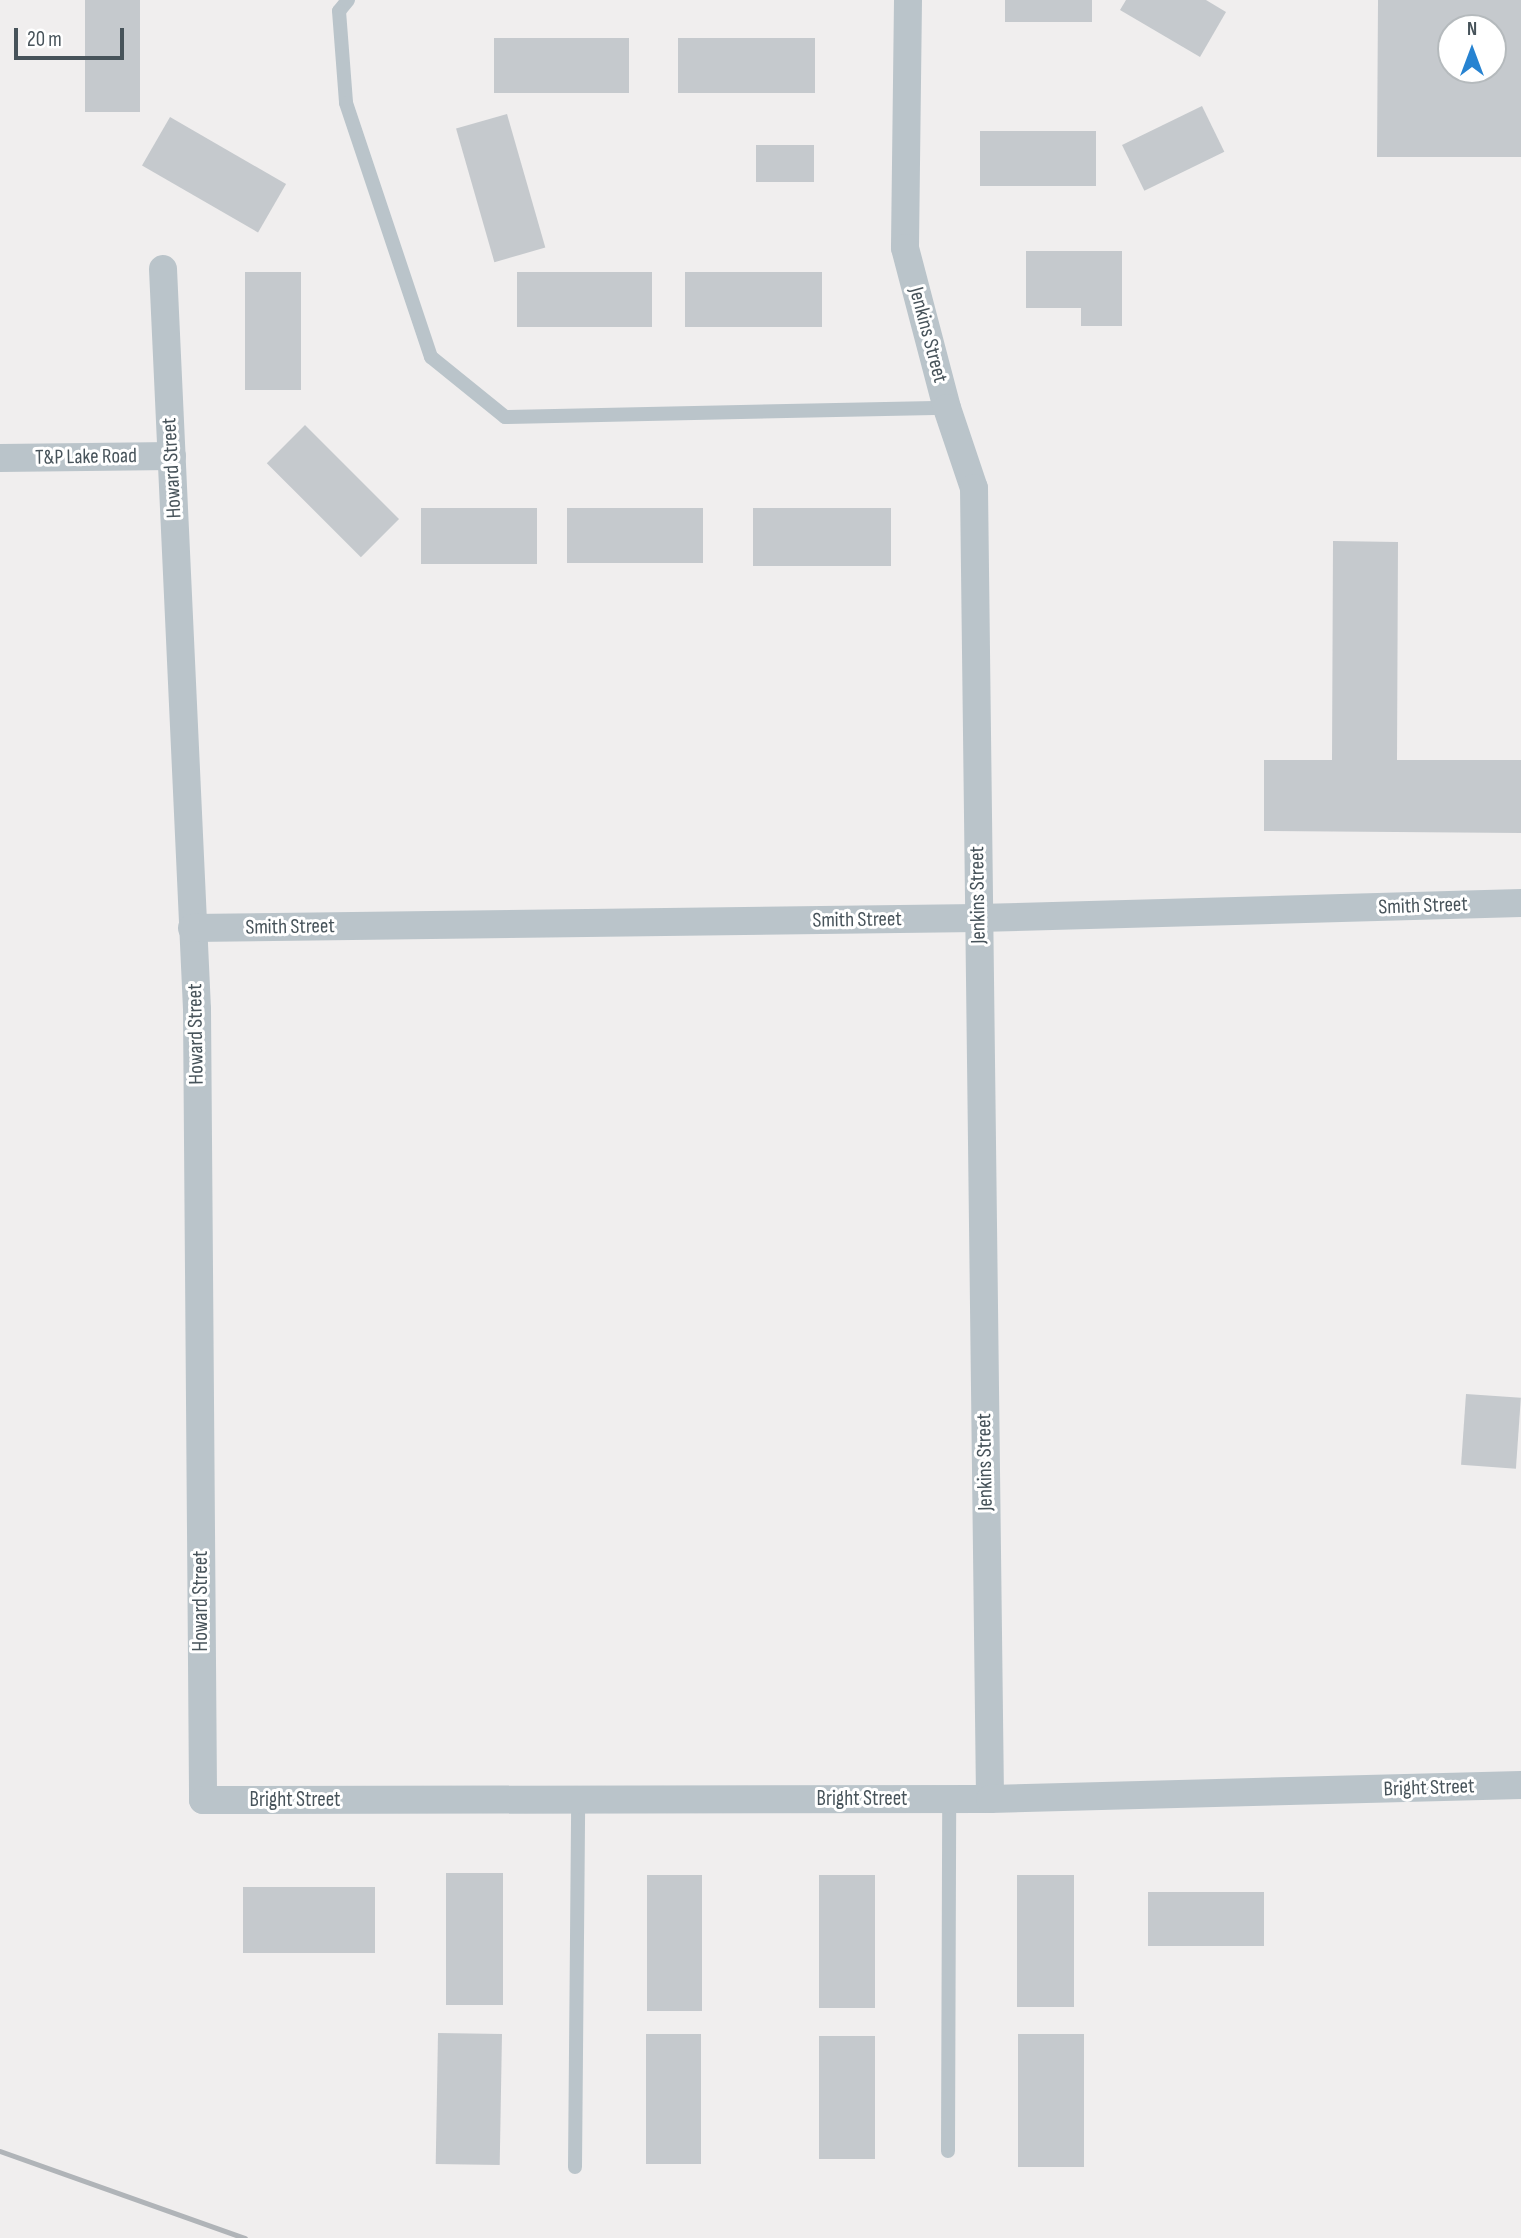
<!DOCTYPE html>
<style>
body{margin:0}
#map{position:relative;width:1521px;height:2238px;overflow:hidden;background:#f0eeee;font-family:"Sofia Sans Condensed",sans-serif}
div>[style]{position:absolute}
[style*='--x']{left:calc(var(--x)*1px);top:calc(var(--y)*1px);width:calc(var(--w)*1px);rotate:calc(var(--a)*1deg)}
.building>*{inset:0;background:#c5c9cd;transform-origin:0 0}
.service>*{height:14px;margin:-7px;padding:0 7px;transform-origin:7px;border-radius:7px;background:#bac4ca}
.minor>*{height:28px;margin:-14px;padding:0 14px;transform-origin:14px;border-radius:14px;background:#bac4ca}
.rail>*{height:5px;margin:-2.5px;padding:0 2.5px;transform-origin:2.5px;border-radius:2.5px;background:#b0b4b8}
span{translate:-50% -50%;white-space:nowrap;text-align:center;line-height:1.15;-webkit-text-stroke:6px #fff;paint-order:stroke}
.street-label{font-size:21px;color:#47535a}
.north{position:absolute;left:1437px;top:14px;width:70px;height:70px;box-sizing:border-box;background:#fff;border:2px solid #b5babd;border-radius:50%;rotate:0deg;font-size:19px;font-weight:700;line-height:28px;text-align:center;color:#47535a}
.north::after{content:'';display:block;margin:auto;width:24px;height:32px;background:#2783d1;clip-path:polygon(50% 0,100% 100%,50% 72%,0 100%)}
.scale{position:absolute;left:14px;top:28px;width:110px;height:32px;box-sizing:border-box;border:4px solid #47535a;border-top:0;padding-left:9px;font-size:21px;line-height:24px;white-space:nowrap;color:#47535a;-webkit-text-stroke:5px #fff;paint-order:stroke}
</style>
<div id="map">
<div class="building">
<div style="left:85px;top:0;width:55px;height:112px"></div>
<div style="left:1005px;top:0;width:87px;height:22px"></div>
<div style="clip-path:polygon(1126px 0,1206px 0,1226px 12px,1200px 57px,1120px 10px)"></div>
<div style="clip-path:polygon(evenodd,1378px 0,1521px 0,1521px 157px,1377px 157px,1378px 0,1451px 28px,1493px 28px,1493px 70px,1451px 70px,1451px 28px)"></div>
<div style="left:494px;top:38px;width:135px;height:55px"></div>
<div style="left:678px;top:38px;width:137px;height:55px"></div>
<div style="left:1202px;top:106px;width:51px;height:89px;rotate:64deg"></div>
<div style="left:507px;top:114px;width:139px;height:53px;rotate:74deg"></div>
<div style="left:170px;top:117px;width:134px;height:56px;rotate:30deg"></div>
<div style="left:980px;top:131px;width:116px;height:55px"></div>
<div style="left:756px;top:145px;width:58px;height:37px"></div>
<div style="clip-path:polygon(1026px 251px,1122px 251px,1122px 326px,1081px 326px,1081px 308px,1026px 308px)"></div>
<div style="left:245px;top:272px;width:56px;height:118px"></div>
<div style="left:517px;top:272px;width:135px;height:55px"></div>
<div style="left:685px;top:272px;width:137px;height:55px"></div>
<div style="left:305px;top:425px;width:133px;height:54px;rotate:45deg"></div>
<div style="left:421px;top:508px;width:116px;height:56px"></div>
<div style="left:567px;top:508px;width:136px;height:55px"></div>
<div style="left:753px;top:508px;width:138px;height:58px"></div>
<div style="clip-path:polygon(1333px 541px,1398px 542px,1397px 760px,1521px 760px,1521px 833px,1264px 831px,1264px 760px,1332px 760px)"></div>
<div style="left:1466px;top:1394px;width:55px;height:71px;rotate:4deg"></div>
<div style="left:446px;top:1873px;width:57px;height:132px"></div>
<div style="left:647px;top:1875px;width:55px;height:136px"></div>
<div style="left:819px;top:1875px;width:56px;height:133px"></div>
<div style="left:1017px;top:1875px;width:57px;height:132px"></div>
<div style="left:243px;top:1887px;width:132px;height:66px"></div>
<div style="left:1148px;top:1892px;width:116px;height:54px"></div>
<div style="left:438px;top:2033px;width:64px;height:131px;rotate:1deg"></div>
<div style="left:646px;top:2034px;width:55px;height:130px"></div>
<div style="left:1018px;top:2034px;width:66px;height:133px"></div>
<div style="left:819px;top:2036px;width:56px;height:123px"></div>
</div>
<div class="service">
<div style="--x:348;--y:0;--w:14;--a:129"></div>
<div style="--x:339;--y:11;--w:92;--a:85.6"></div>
<div style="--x:346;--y:103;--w:268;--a:71.5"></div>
<div style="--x:431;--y:357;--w:95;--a:39"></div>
<div style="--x:505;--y:417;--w:442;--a:-1.2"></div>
<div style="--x:948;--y:2151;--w:352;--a:-89.8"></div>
<div style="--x:575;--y:2167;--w:367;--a:-89.5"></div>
</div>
<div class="minor">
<div style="--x:908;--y:0;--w:248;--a:90.7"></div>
<div style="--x:905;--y:248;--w:165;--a:75.3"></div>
<div style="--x:947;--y:408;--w:84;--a:71.4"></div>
<div style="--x:974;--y:488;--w:1311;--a:89.3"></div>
<div style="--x:163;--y:269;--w:742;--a:87.37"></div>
<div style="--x:197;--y:1010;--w:790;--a:89.56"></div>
<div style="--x:203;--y:1800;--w:787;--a:-0.07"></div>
<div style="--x:990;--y:1799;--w:531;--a:-1.51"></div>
<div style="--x:0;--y:458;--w:172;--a:-0.7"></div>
<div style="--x:192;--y:928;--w:786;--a:-0.73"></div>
<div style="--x:978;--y:918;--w:543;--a:-1.58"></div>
</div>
<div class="rail">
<div style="--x:0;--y:2151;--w:260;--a:19.6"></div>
</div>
<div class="street-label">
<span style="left:928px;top:335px;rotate:75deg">Jenkins Street</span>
<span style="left:86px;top:457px;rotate:-1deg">T&amp;P Lake Road</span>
<span style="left:172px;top:468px;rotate:-93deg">Howard Street</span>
<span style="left:978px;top:895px;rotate:-91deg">Jenkins Street</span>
<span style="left:1423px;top:906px;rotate:-2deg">Smith Street</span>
<span style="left:857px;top:920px;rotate:-1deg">Smith Street</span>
<span style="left:290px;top:927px;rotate:-1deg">Smith Street</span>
<span style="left:196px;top:1034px;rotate:-91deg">Howard Street</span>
<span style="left:985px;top:1462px;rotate:-91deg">Jenkins Street</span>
<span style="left:201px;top:1601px;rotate:-90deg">Howard Street</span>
<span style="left:1429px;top:1788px;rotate:-2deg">Bright Street</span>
<span style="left:862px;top:1799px">Bright Street</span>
<span style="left:295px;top:1800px">Bright Street</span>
</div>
<div class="north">N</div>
<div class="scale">20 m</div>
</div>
